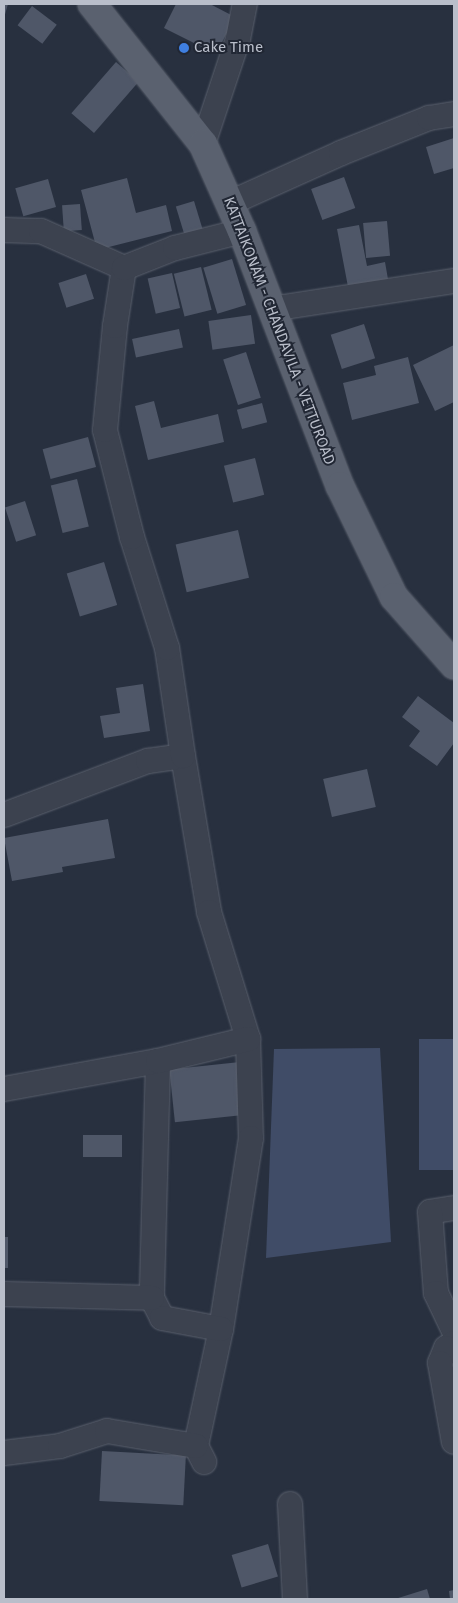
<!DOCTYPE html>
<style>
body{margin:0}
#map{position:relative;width:458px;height:1603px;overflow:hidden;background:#28303f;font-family:"Fira Sans",sans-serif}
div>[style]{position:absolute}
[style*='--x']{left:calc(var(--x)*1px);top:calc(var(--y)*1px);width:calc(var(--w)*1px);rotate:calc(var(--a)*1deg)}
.water>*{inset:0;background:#404c67;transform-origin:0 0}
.building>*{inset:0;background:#4f5768;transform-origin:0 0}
.roads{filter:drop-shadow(0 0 1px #5a606d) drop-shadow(0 0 1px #5a606d)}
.street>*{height:24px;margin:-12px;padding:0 12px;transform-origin:12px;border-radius:12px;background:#3c424f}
.primary>*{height:28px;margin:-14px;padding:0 14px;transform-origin:14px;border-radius:14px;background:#5a616f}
.dots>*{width:14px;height:14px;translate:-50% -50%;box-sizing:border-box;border:2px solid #212734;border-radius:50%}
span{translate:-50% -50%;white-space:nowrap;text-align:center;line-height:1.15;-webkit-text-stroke:4px #212734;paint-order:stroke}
.poi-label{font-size:15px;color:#b9beca}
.left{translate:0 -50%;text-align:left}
.street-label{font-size:15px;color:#b9beca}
.frame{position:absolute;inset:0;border:5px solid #b9beca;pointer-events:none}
</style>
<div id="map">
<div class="water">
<div style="left:419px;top:1039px;width:35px;height:131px"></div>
<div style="clip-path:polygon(380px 1048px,391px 1242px,266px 1258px,274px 1049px)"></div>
</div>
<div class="building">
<div style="clip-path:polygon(4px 4px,8px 4px,4px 18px)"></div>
<div style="clip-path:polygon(176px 4px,210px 4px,235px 17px,216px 54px,164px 28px)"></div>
<div style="left:32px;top:6px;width:31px;height:24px;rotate:37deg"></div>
<div style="left:116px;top:62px;width:30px;height:68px;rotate:41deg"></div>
<div style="clip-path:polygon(454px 138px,454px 168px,434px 174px,426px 147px)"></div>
<div style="left:344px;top:177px;width:33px;height:35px;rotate:70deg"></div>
<div style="clip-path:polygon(127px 178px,136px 213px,166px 205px,172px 231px,97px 250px,81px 190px)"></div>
<div style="left:48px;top:179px;width:29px;height:34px;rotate:74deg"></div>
<div style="left:194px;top:201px;width:31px;height:19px;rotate:73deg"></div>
<div style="left:80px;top:204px;width:26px;height:18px;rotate:86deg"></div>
<div style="left:387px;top:221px;width:35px;height:24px;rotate:85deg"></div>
<div style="clip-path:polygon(359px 225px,367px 266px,385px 262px,389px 285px,349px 292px,337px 229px)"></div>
<div style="left:232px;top:259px;width:48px;height:30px;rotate:73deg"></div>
<div style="left:201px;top:267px;width:44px;height:28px;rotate:76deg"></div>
<div style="left:172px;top:273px;width:36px;height:25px;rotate:77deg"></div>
<div style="left:86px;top:274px;width:26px;height:29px;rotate:72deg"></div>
<div style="left:251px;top:315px;width:29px;height:43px;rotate:82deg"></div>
<div style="left:364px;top:324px;width:36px;height:35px;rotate:72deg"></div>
<div style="left:179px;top:329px;width:19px;height:48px;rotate:78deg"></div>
<div style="clip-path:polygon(454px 345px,454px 402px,435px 411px,413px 365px)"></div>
<div style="left:246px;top:352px;width:48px;height:24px;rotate:72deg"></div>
<div style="clip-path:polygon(408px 357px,419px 403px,352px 420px,343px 383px,376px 375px,374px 366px)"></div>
<div style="clip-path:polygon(154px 401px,161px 428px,218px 414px,224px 442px,148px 460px,135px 406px)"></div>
<div style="left:262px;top:403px;width:20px;height:26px;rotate:75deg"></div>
<div style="left:88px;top:437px;width:31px;height:47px;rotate:75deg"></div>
<div style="left:255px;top:458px;width:38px;height:32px;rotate:76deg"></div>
<div style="left:77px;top:479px;width:49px;height:27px;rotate:76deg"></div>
<div style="left:25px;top:501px;width:36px;height:21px;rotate:72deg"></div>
<div style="left:238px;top:530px;width:49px;height:64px;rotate:77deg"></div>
<div style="left:104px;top:562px;width:45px;height:39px;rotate:73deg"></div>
<div style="clip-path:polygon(143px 684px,150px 731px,104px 738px,100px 716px,120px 713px,116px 688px)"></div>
<div style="clip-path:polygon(418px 696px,454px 723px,454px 743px,437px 766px,409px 746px,420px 731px,402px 717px)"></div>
<div style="left:367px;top:769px;width:39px;height:45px;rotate:77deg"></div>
<div style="clip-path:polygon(108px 819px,115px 858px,62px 867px,63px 872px,12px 881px,4px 838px)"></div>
<div style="left:240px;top:1062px;width:53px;height:71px;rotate:84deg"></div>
<div style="left:83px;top:1135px;width:39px;height:22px"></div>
<div style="left:4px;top:1237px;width:4px;height:31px"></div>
<div style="left:102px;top:1451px;width:84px;height:50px;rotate:3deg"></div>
<div style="left:268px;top:1544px;width:34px;height:38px;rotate:73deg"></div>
<div style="clip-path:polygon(427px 1589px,430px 1599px,395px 1599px)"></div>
<div style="clip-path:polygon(454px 1590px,454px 1599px,450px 1599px,449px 1591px)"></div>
</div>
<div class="roads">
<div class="street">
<div style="--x:203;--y:144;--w:111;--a:-71.6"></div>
<div style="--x:238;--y:39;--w:36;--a:-79"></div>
<div style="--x:230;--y:203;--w:122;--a:-24.2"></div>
<div style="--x:341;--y:153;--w:95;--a:-21.7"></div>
<div style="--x:429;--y:118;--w:25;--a:-9"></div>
<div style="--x:4;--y:230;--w:37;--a:2"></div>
<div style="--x:41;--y:231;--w:91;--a:24"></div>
<div style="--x:271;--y:309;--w:185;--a:-8.7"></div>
<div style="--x:183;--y:756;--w:158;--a:80.5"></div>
<div style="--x:209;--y:912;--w:133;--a:72.9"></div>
<div style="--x:248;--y:1039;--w:99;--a:88.3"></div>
<div style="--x:251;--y:1138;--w:193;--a:98.9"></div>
<div style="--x:221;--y:1329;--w:120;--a:102.1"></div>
<div style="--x:196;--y:1446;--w:18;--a:63"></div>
<div style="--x:4;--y:815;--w:154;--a:-20.6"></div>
<div style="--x:148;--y:761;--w:35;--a:-8"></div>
<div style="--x:183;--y:756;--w:109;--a:-98.4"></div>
<div style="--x:167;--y:648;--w:116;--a:-107.5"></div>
<div style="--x:132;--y:537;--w:110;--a:-104.2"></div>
<div style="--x:105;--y:430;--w:104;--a:-84.5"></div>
<div style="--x:115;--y:326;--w:59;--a:-81.2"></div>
<div style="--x:124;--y:268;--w:55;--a:-21.4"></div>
<div style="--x:175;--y:248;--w:69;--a:-14.2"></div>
<div style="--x:158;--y:1061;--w:237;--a:91.5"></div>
<div style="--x:152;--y:1298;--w:22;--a:63"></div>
<div style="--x:162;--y:1318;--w:60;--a:10.6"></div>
<div style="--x:4;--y:1089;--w:157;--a:-10.3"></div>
<div style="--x:158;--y:1061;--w:93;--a:-13.7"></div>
<div style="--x:454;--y:1208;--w:24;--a:171"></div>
<div style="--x:430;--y:1212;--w:81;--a:85.8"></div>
<div style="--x:436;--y:1293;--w:42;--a:64.7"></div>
<div style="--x:4;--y:1294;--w:148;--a:1.5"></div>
<div style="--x:454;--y:1343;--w:9;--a:148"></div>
<div style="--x:446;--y:1348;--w:16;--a:112"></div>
<div style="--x:440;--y:1363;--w:80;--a:80"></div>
<div style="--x:4;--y:1453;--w:56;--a:-7.1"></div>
<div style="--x:60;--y:1446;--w:49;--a:-17.7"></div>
<div style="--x:107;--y:1431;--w:90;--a:9.6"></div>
<div style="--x:290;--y:1504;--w:95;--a:87"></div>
</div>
<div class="primary">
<div style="--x:92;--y:4;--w:179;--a:51.6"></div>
<div style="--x:203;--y:144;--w:95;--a:65.9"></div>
<div style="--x:242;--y:231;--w:273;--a:69"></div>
<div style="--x:340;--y:486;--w:123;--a:64.1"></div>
<div style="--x:394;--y:597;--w:91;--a:48.6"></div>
</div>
</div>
<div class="dots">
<div style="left:184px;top:48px;background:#3f7fe0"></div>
</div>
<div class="poi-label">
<span class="left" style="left:194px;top:48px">Cake Time</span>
</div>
<div class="street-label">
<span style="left:279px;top:331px;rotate:69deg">KATTAIKONAM - CHANDAVILA - VETTUROAD</span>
</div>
<div class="frame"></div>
</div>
